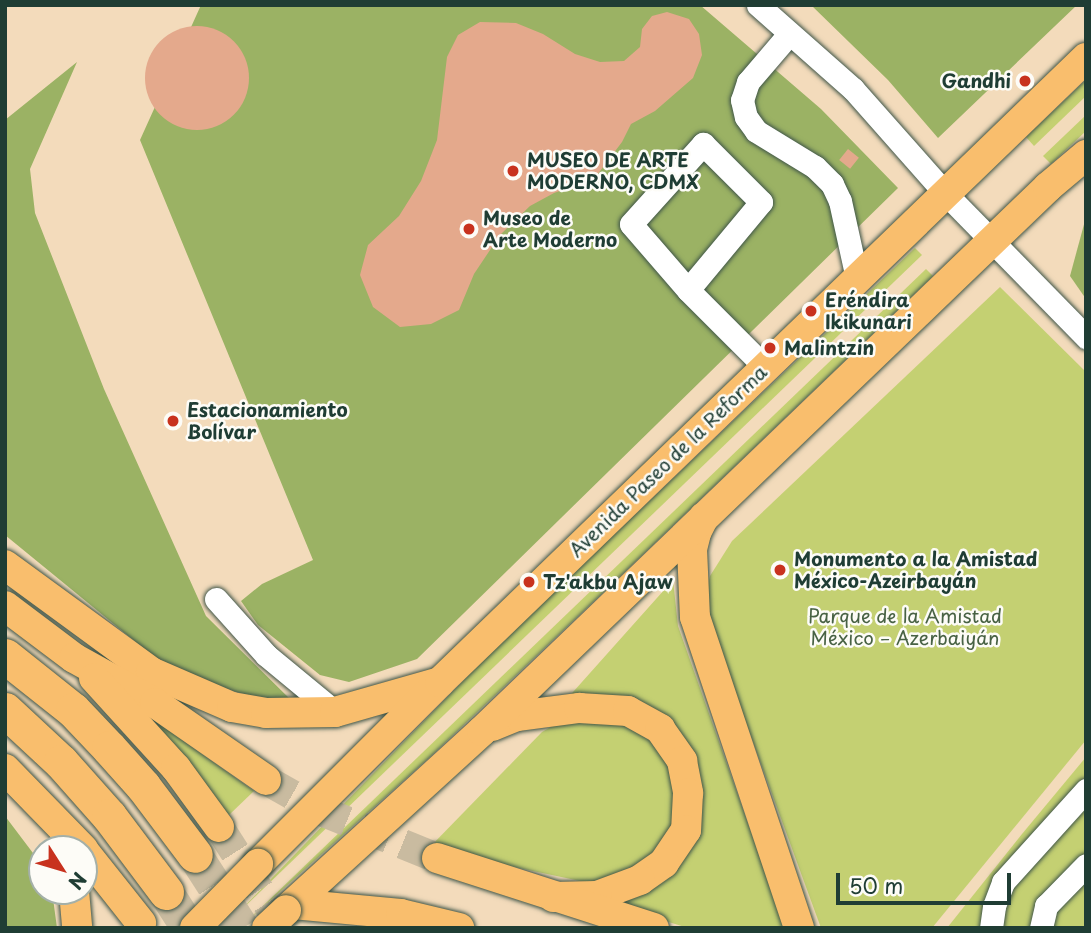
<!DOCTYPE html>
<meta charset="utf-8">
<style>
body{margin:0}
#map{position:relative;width:1091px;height:933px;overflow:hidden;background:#f3dbbb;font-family:"Playpen Sans",sans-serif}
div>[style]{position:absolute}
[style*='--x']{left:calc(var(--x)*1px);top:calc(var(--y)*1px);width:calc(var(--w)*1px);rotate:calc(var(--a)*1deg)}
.green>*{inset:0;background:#c4d072}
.forest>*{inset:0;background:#9bb264}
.building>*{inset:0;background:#e4a98c;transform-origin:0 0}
.round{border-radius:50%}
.major-tunnel>*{height:30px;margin-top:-15px;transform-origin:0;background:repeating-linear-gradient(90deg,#c9bba0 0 30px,transparent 0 45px)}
.highway-tunnel>*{height:35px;margin-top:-17.5px;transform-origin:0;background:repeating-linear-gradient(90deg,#c9bba0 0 35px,transparent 0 53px)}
.roads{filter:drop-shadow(0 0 2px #3f5548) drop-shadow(0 0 2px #3f5548)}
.minor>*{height:23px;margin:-11.5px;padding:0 11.5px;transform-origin:11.5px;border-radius:11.5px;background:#fff}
.major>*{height:30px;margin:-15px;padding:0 15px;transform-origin:15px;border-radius:15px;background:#f9be6d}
.highway>*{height:35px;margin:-17.5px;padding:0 17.5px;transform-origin:17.5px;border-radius:17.5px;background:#f9be6d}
.bridges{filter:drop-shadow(0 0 2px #3f5548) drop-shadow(0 0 2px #3f5548)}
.major-bridge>*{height:30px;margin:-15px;padding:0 15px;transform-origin:15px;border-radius:15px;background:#f9be6d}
.dots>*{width:19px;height:19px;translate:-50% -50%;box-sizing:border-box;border:4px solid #fdfcf7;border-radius:50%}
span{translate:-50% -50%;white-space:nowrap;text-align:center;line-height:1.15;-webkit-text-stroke:5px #fdfcf7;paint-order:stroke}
.poi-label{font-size:19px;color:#1f3d34;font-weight:700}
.right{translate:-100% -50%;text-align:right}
.left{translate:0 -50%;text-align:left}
.street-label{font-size:19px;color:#1f3d34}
.park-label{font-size:19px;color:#486244}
.frame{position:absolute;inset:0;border:7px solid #1f3d34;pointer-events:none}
.north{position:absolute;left:28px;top:835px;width:70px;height:70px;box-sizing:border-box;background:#fdfcf7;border:2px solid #a4b0a9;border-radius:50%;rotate:127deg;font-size:19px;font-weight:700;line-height:28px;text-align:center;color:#1f3d34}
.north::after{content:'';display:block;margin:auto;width:24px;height:32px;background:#c8321e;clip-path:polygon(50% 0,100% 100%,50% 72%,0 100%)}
.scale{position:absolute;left:836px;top:873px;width:175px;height:32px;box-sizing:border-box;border:4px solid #1f3d34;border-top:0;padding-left:9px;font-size:21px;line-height:24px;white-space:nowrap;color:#1f3d34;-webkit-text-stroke:5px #fdfcf7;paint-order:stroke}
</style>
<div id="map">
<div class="green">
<div style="clip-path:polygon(1086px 80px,1086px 96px,1034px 146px,1026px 137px)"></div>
<div style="clip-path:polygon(1086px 115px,1086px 131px,1051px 164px,1043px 156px)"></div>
<div style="clip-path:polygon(915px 248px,922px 255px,235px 916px,495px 648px)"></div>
<div style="clip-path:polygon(926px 269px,933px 276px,613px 583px,432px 755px,243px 925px)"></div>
<div style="clip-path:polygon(1000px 287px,1086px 372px,1086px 740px,932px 928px,821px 928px,703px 605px,710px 576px,732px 541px)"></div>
<div style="clip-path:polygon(673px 580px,678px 626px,785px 928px,688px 928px,614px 905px,671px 872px,688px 747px,565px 701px)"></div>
<div style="clip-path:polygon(147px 715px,254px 791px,229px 815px)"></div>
<div style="clip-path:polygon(606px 715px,649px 735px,674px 776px,673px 823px,663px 844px,647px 862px,606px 881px,585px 882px,428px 849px,542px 732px,561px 721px)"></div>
<div style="clip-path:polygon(1086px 757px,1086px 928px,947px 928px,1022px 834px)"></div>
</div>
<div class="forest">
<div style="clip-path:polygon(201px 5px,700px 5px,821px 109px,898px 188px,417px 659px,349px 682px,320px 675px,258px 625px,241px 601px,262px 584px,313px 560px,140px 140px)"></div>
<div style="clip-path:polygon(811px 5px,1077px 5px,938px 138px,888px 80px)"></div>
<div style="clip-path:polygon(77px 62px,30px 169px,35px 213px,104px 389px,206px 616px,294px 703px,255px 697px,211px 685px,159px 661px,5px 535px,5px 120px)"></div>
<div style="clip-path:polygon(1086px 217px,1086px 299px,1070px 276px)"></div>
<div style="clip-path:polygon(5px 816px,42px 865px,42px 891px,52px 891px,57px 928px,5px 928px)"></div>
</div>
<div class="building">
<div style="clip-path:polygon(667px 12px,689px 19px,699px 34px,702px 55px,693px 78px,655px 111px,631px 124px,622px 142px,594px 179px,554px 193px,530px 206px,500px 235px,474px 274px,459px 310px,431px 324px,400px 327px,373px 307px,360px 275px,368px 245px,399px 216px,421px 181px,437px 140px,447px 57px,458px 35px,480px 22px,516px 23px,543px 34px,575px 54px,600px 62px,624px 61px,640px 47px,642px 29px,652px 16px)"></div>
<div class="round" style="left:145px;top:26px;width:104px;height:104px"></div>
<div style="left:848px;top:149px;width:14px;height:14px;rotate:39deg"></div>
</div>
<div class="major-tunnel">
<div style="--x:266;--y:780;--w:61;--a:29.5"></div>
<div style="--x:319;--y:810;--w:127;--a:22.1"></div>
<div style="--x:219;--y:827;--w:120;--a:57.6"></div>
</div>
<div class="highway-tunnel">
<div style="--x:195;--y:855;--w:87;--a:57.2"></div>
<div style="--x:166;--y:892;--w:43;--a:57.4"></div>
</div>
<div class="roads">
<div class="minor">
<div style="--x:758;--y:5;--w:127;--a:41.5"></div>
<div style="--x:853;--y:89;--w:139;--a:48.5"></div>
<div style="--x:945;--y:193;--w:202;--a:45.6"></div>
<div style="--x:789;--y:34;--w:63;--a:130.5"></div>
<div style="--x:748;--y:82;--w:19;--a:108"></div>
<div style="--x:742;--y:100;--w:17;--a:77"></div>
<div style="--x:746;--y:117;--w:17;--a:54"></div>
<div style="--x:756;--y:131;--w:69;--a:31.4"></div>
<div style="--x:815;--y:167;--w:24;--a:45"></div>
<div style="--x:832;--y:184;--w:19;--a:65"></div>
<div style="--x:840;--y:201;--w:79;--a:77.6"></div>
<div style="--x:703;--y:144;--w:82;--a:45"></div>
<div style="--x:761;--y:202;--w:114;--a:129.7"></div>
<div style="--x:688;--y:290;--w:87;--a:-130.8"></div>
<div style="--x:631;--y:224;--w:108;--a:-48"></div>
<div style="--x:688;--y:290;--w:109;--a:45"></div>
<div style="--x:216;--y:599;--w:75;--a:48.2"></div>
<div style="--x:266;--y:655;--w:89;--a:39.6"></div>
<div style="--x:991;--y:928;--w:22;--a:-82"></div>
<div style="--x:994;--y:906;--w:26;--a:-69"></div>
<div style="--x:1003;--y:882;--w:124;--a:-47.9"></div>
<div style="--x:1041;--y:928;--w:23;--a:-77"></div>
<div style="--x:1046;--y:906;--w:57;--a:-45.7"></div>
</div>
<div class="major">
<div style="--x:704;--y:517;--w:18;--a:117"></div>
<div style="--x:696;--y:533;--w:16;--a:104"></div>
<div style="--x:692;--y:549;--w:68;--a:87.5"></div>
<div style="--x:695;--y:617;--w:328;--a:71.5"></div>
<div style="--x:5;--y:565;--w:181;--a:36.2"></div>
<div style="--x:151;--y:672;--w:88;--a:23.4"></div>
<div style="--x:232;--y:707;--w:35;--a:10"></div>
<div style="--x:266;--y:713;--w:69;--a:-0.8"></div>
<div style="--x:335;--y:712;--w:105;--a:-16"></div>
<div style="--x:5;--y:606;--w:86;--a:37"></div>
<div style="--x:74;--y:658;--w:93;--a:29.1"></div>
<div style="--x:155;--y:703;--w:135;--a:34.7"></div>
<div style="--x:94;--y:678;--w:122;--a:47.7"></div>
<div style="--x:176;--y:768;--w:73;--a:53.9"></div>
<div style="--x:492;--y:726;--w:27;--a:-22"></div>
<div style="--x:517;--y:716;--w:63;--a:-7.4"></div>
<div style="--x:579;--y:708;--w:49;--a:3.5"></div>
<div style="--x:628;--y:711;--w:37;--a:29"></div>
<div style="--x:660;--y:729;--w:39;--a:55"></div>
<div style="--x:682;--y:761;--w:33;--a:79"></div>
<div style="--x:688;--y:793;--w:37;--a:93"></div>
<div style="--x:686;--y:830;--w:40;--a:124"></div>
<div style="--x:664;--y:863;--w:29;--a:145"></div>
<div style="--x:640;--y:880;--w:46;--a:159.6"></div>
<div style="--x:597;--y:896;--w:44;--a:178.7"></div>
<div style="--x:5;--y:769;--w:112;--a:45.7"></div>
<div style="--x:84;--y:851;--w:92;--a:51.6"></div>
<div style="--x:437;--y:858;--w:228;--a:17.9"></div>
<div style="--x:258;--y:864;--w:257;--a:-45"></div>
<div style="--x:440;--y:682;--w:898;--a:-44.01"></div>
<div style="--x:74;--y:891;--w:37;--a:85"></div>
<div style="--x:293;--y:904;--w:108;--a:5.3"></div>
<div style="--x:401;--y:914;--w:60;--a:13.6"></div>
<div style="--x:286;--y:910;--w:265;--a:-42.4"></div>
<div style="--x:482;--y:731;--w:785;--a:-43.86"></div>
<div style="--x:1048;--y:187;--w:50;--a:-40.1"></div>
</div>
<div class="highway">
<div style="--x:5;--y:656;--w:87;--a:38.5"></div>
<div style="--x:73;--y:710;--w:52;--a:46.5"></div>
<div style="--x:109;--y:748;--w:51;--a:48.2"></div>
<div style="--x:143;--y:786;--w:86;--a:53"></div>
<div style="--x:5;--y:710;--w:76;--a:42.9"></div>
<div style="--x:61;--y:762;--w:72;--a:48.4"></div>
<div style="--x:109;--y:816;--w:95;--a:53.1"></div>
</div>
</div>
<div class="bridges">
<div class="major-bridge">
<div style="--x:195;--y:928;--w:90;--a:-45.5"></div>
<div style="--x:267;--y:928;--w:26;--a:-43"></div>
</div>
</div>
<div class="dots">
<div style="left:1025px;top:81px;background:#c8321e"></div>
<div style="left:513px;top:171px;background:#c8321e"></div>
<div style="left:469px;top:229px;background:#c8321e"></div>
<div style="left:811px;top:311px;background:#c8321e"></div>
<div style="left:770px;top:348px;background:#c8321e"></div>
<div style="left:173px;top:421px;background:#c8321e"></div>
<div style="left:780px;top:570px;background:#c8321e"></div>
<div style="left:529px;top:582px;background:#c8321e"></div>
</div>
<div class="poi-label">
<span class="right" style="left:1011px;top:81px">Gandhi</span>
<span class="left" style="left:527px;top:171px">MUSEO DE ARTE<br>MODERNO, CDMX</span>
<span class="left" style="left:483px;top:229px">Museo de<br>Arte Moderno</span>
<span class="left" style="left:825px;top:311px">Eréndira<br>Ikikunari</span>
<span class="left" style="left:784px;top:348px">Malintzin</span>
<span class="left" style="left:187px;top:421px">Estacionamiento<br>Bolívar</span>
<span class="left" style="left:794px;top:570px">Monumento a la Amistad<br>México-Azeirbayán</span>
<span class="left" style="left:543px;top:582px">Tz'akbu Ajaw</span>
</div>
<div class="street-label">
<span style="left:668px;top:461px;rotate:-44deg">Avenida Paseo de la Reforma</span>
</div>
<div class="park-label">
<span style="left:905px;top:627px">Parque de la Amistad<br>México – Azerbaiyán</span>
</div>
<div class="frame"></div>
<div class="north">N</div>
<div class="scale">50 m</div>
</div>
